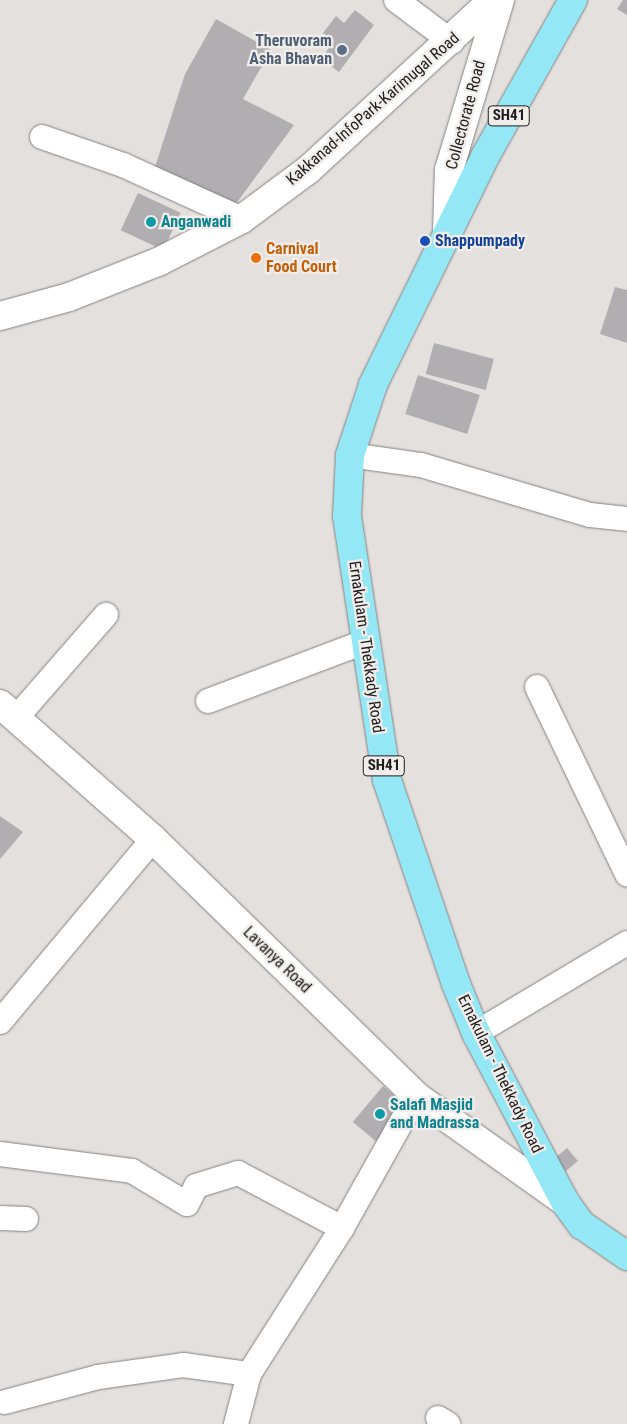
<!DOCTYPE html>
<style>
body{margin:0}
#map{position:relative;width:627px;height:1424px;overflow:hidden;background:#e3e0de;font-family:"Roboto Condensed",sans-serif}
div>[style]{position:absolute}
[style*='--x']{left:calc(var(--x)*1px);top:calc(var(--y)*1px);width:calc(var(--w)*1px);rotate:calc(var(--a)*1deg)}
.building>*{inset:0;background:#b1aeb1;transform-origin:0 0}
.roads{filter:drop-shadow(0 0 1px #858280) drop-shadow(0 0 1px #858280)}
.minor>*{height:24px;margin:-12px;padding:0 12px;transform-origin:12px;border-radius:12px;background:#fff}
.tertiary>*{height:28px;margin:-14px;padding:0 14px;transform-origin:14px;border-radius:14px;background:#fff}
.secondary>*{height:28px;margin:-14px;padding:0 14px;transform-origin:14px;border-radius:14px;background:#fff}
.primary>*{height:28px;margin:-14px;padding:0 14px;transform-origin:14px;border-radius:14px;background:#94e7f5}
.dots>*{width:14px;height:14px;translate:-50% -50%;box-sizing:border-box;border:2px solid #f0edeb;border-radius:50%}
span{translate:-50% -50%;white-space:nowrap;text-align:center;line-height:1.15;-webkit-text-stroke:4.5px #f0edeb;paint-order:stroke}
.shield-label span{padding:1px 4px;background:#f0edeb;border:1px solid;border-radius:4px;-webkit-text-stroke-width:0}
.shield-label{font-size:15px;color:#1f1d1d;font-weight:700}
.service-label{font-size:16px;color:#4e5e75;font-weight:700}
.right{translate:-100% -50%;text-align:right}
.street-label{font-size:16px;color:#1f1d1d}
.culture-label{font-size:16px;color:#0d838f;font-weight:700}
.left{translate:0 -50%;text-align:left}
.transit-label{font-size:16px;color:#164399;font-weight:700}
.food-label{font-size:16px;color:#c56008;font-weight:700}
</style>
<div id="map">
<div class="building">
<div style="clip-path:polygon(623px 0,627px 0,627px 15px,617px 9px)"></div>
<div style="clip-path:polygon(355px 10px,374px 25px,339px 72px,321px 59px,334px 41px,323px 33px,336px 16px,344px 23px)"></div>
<div style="clip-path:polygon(216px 19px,271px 50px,243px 99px,294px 125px,235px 205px,154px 170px,185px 74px)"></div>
<div style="left:138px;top:193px;width:47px;height:41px;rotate:25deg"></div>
<div style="clip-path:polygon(615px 287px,627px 290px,627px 343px,600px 334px)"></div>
<div style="left:434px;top:343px;width:62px;height:32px;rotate:15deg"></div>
<div style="left:418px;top:375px;width:65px;height:41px;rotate:18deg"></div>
<div style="clip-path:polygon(0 816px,23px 832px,0 859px)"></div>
<div style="left:383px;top:1086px;width:30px;height:47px;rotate:40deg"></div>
<div style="left:567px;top:1148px;width:17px;height:16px;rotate:50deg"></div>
</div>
<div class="roads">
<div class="minor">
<div style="--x:396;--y:0;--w:70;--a:36.9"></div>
<div style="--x:42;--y:137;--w:86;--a:19.1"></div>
<div style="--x:123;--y:165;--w:131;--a:24.4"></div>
<div style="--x:350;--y:455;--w:72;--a:8"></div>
<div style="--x:421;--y:465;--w:176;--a:16.5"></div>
<div style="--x:590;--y:515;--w:37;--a:6"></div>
<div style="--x:537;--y:687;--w:208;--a:64.3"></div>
<div style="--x:208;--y:701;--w:167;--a:-20.7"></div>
<div style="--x:16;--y:718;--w:137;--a:-48.9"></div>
<div style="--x:0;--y:1022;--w:239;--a:-50.1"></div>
<div style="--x:476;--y:1033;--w:176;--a:-30.8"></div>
<div style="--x:0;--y:1154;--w:133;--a:7.3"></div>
<div style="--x:132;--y:1171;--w:64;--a:31"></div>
<div style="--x:187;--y:1204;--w:20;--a:-63"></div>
<div style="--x:196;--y:1186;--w:44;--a:-17.2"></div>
<div style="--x:238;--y:1173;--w:118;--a:27.9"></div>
<div style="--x:0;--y:1218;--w:26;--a:2"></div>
<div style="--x:5;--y:1402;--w:96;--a:-15"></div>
<div style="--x:98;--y:1377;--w:86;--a:-8"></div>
<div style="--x:183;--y:1365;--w:67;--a:7.8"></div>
<div style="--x:249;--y:1374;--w:173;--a:-57.5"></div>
<div style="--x:342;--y:1228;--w:151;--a:-60.7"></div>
<div style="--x:438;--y:1418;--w:12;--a:31"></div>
<div style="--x:236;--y:1424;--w:52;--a:-75.4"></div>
</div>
<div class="tertiary">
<div style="--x:447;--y:232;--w:62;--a:-88.2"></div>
<div style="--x:449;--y:170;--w:177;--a:-73.3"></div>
<div style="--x:0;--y:704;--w:204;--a:41.4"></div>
<div style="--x:153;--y:839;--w:368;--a:44.3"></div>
<div style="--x:416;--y:1096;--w:183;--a:35.4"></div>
</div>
<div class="secondary">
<div style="--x:0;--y:316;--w:72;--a:-15.4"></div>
<div style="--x:69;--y:297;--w:96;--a:-21.5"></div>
<div style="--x:158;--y:262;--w:94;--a:-27.1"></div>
<div style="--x:242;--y:219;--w:82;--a:-36.6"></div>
<div style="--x:308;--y:170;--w:251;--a:-42.6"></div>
</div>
<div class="primary">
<div style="--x:573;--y:0;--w:180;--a:119.3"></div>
<div style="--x:485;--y:157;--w:254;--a:116.2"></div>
<div style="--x:373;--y:385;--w:74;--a:108.2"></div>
<div style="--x:350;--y:455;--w:61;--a:92.8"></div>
<div style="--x:347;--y:516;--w:267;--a:81.4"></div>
<div style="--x:387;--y:780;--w:215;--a:71.3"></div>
<div style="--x:456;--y:984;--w:53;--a:67.8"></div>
<div style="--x:476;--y:1033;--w:191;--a:62.2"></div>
<div style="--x:565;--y:1202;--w:29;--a:54"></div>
<div style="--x:582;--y:1225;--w:55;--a:34.6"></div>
</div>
</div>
<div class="dots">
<div style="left:342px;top:50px;background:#5c6f8a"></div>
<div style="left:151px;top:222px;background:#0f9aa8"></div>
<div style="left:425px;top:241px;background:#1a4fb4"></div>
<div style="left:256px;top:258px;background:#e8710a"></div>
<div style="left:380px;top:1114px;background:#0f9aa8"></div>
</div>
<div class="shield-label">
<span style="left:509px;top:116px">SH41</span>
<span style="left:384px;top:766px">SH41</span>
</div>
<div class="service-label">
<span class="right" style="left:332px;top:50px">Theruvoram<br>Asha Bhavan</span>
</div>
<div class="street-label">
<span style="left:373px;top:109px;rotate:-41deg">Kakkanad-InfoPark-Karimugal Road</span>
<span style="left:466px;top:115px;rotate:-75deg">Collectorate Road</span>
<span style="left:366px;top:647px;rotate:82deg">Ernakulam - Thekkady Road</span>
<span style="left:277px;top:960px;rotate:44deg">Lavanya Road</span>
<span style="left:500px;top:1074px;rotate:64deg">Ernakulam - Thekkady Road</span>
</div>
<div class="culture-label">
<span class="left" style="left:161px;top:222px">Anganwadi</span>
<span class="left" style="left:390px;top:1114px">Salafi Masjid<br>and Madrassa</span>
</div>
<div class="transit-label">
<span class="left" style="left:435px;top:241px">Shappumpady</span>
</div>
<div class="food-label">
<span class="left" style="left:266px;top:258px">Carnival<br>Food Court</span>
</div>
</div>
